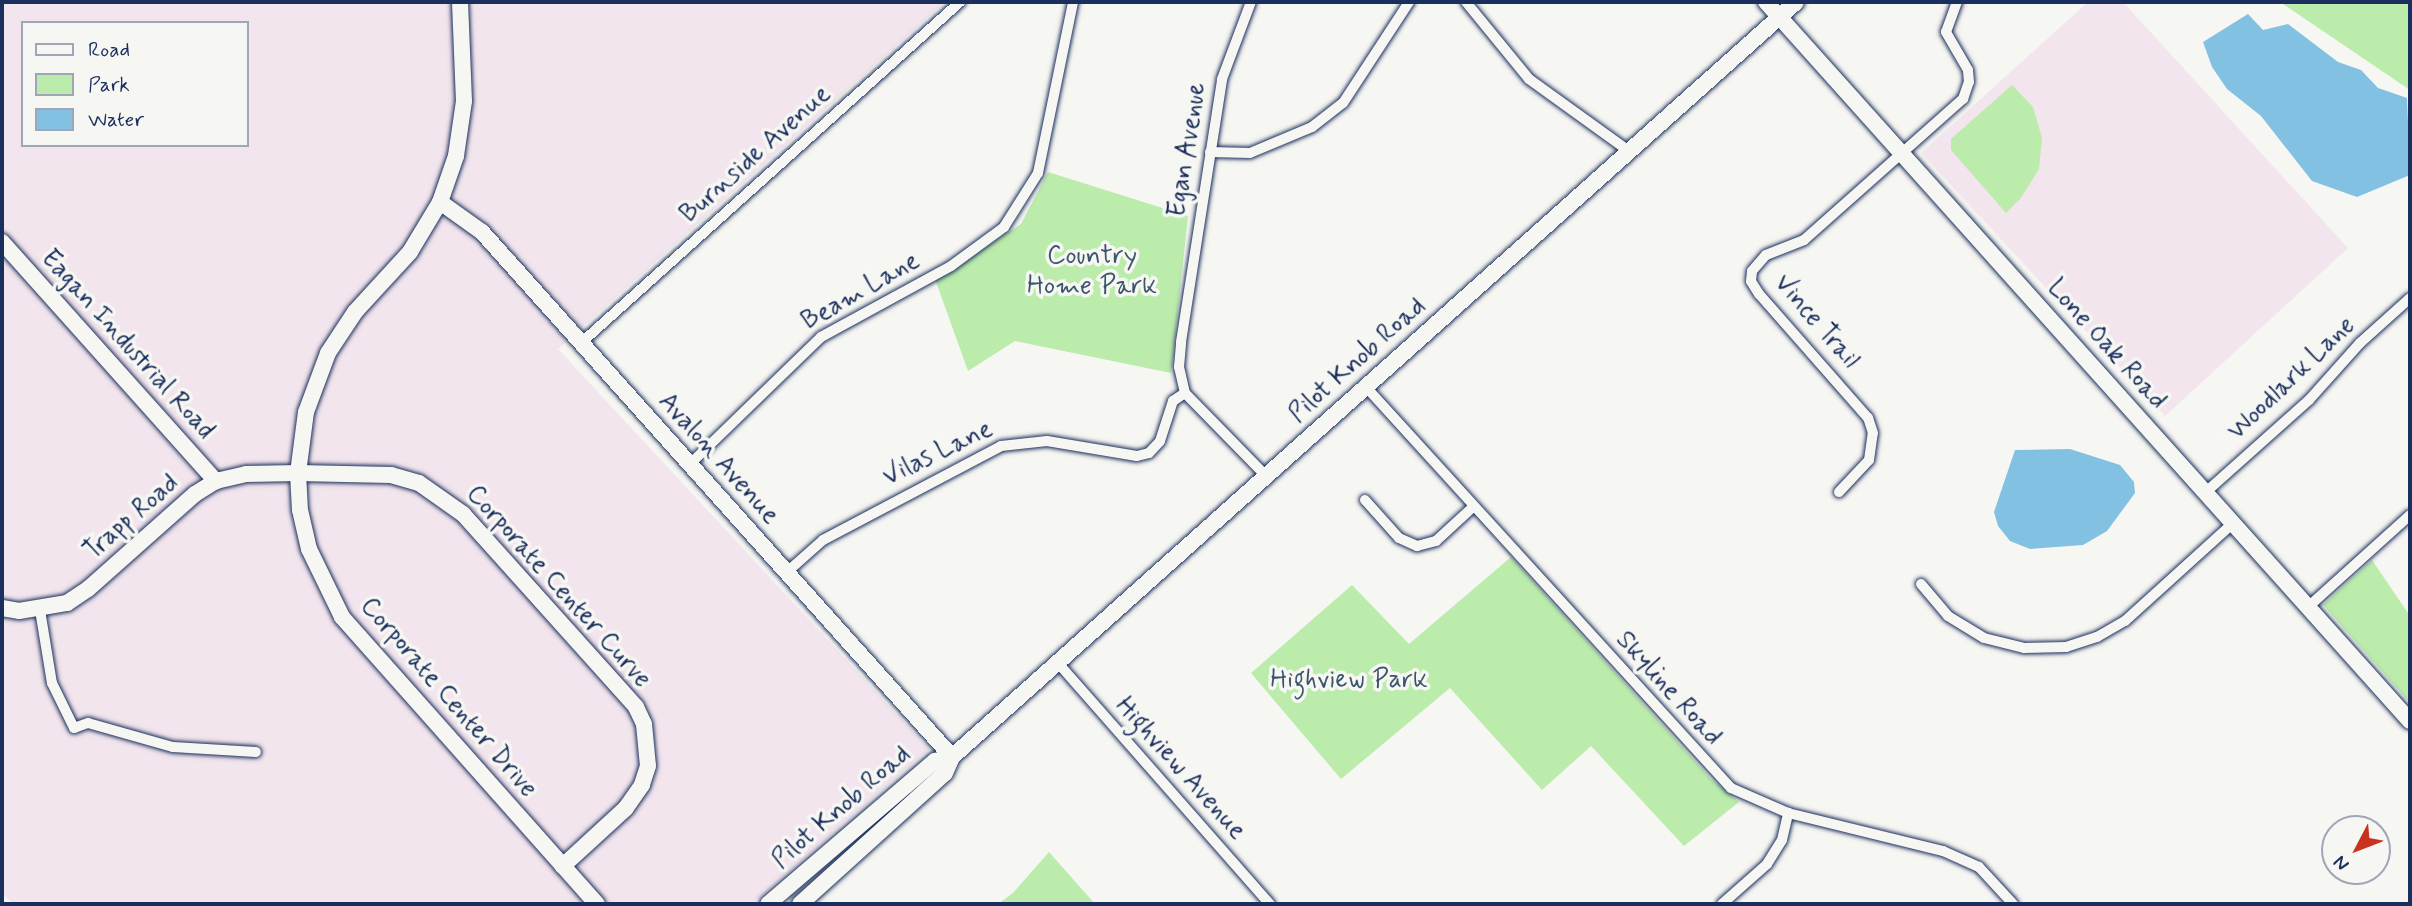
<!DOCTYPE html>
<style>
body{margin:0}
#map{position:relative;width:2412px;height:906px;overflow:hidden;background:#f6f6f2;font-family:Mynerve,sans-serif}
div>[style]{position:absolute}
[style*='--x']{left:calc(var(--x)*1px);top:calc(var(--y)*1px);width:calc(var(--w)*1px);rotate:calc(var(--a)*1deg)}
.built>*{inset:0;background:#f2e5ed}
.green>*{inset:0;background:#bbecab}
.water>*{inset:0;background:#82c1e2}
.roads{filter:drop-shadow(0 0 2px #1b2f5e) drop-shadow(0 0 2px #1b2f5e)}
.street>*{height:10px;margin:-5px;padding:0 5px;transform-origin:5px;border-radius:5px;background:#f6f6f2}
.secondary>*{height:16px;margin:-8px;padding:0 8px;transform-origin:8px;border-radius:8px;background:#f6f6f2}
span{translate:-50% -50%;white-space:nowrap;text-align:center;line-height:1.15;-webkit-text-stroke:7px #f6f6f2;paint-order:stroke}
.street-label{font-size:26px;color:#1b2f5e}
.park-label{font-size:26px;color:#3b556d}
.frame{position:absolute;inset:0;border:4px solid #1b2f5e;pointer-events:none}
.legend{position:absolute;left:21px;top:21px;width:228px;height:126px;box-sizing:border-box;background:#f6f6f2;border:2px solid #9ea6b7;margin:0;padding:9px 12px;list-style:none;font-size:21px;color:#1b2f5e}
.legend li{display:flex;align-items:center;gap:14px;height:35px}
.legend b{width:35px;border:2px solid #9ea6b7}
.north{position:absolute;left:2321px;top:815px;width:70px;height:70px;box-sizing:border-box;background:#f6f6f2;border:2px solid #9ea6b7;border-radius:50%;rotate:228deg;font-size:19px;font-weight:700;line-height:28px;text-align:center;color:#1b2f5e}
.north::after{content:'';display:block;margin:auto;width:24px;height:32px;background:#c8321e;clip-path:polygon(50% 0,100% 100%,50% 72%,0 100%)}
</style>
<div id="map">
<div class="built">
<div style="clip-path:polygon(evenodd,2px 2px,945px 2px,558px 349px,929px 749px,752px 904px,13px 904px,2px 893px,2px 2px,23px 23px,247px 23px,247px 145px,23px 145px,23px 23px)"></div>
<div style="clip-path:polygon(2088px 2px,2123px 2px,2348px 248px,2165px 416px,1921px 153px)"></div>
</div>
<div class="green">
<div style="clip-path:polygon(2280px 2px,2410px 2px,2410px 90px)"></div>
<div style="clip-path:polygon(2012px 85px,2033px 107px,2042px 138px,2039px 169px,2021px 198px,2006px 213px,1951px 150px,1951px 139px)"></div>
<div style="clip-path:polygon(1048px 172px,1188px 216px,1171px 373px,1015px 341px,968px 371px,935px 279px,1021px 224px)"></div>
<div style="clip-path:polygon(1511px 557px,1711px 779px,1739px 802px,1684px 846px,1591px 746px,1542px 790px,1450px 688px,1341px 779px,1251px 673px,1352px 585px,1409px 644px)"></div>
<div style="clip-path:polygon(2372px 560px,2410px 616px,2410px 703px,2323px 605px)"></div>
<div style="clip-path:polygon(1049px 852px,1095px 904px,998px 904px,1013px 893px)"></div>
</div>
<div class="water">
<div style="clip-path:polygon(2248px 14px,2263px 30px,2288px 24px,2338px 62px,2361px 70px,2378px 88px,2407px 98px,2410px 175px,2357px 197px,2312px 181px,2261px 116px,2227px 89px,2212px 67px,2203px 42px)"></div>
<div style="clip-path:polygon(2070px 449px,2120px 465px,2134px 482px,2135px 493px,2107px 531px,2083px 545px,2030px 549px,2010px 541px,1998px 526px,1994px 512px,2015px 450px)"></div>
</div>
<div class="roads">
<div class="street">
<div style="--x:1466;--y:2;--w:99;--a:50.7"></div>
<div style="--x:1529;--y:79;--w:123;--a:35.8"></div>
<div style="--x:1210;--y:152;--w:40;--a:1.4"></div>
<div style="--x:1250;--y:153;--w:67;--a:-22.8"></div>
<div style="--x:1312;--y:127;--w:39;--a:-38"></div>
<div style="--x:1343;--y:103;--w:121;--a:-56.8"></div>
<div style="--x:581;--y:343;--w:510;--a:-41.98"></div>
<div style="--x:1366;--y:387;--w:542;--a:47.69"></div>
<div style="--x:1731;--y:788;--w:62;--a:23.7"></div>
<div style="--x:1788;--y:813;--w:160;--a:13.8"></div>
<div style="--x:1943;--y:851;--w:39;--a:24"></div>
<div style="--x:1979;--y:867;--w:50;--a:47.4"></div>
<div style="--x:1185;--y:393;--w:27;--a:-103"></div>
<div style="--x:1179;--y:367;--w:25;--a:-85"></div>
<div style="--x:1181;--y:342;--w:266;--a:-81.1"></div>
<div style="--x:1222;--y:79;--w:82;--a:-69.4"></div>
<div style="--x:1185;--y:393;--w:116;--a:45.7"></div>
<div style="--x:690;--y:464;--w:182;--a:-44.1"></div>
<div style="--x:821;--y:337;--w:148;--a:-28.6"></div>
<div style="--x:951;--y:266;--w:66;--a:-36.3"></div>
<div style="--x:1004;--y:227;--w:64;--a:-57.8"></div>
<div style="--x:1038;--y:173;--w:175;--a:-78.4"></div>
<div style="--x:1839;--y:492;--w:44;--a:-46.8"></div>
<div style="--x:1869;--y:460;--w:27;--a:-82"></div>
<div style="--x:1873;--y:433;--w:16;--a:-108"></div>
<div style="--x:1868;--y:418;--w:165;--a:-131.3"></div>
<div style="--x:1759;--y:294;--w:15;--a:-122"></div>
<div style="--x:1751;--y:281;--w:10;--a:-84"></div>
<div style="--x:1752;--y:271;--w:21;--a:-49"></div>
<div style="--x:1766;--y:255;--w:41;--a:-21.5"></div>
<div style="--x:1804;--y:240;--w:213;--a:-41.6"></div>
<div style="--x:1963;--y:99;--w:18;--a:-71"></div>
<div style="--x:1969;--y:82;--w:12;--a:-95"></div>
<div style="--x:1968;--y:70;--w:44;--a:-120.1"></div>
<div style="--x:1946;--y:32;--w:32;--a:-70"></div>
<div style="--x:2206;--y:492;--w:138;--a:-41.8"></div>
<div style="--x:2309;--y:400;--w:76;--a:-48.2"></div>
<div style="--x:2360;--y:343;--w:67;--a:-42"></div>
<div style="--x:1365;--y:500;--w:51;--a:48.2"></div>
<div style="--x:1399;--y:538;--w:20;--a:24"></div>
<div style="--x:1417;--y:546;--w:20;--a:-15"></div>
<div style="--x:1436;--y:541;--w:50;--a:-42.6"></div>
<div style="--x:787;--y:572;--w:48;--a:-41.6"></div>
<div style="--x:823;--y:540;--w:201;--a:-27.8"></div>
<div style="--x:1001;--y:446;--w:46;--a:-6.2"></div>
<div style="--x:1047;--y:441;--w:91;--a:9.5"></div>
<div style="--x:1137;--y:456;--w:12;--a:-14"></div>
<div style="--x:1149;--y:453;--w:16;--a:-47"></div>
<div style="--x:1160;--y:441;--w:42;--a:-72"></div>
<div style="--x:1173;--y:401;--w:14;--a:-34"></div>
<div style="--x:1921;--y:584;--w:42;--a:49.8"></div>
<div style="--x:1948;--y:616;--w:42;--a:31.4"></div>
<div style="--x:1984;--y:638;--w:41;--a:14"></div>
<div style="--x:2024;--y:648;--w:42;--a:-1.4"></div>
<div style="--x:2066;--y:647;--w:33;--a:-18"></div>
<div style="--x:2097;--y:637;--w:32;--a:-30"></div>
<div style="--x:2125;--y:621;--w:146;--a:-42.2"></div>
<div style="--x:2308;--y:607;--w:137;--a:-42"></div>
<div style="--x:40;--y:610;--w:74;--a:80.7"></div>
<div style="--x:52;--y:683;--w:50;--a:63.9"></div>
<div style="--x:74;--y:728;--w:15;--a:-20"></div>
<div style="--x:88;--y:723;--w:88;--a:15.8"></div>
<div style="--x:173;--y:747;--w:83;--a:3.4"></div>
<div style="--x:1058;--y:663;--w:321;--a:48.7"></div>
<div style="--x:1722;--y:904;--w:60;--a:-41.6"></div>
<div style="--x:1767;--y:864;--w:28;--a:-58"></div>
<div style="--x:1782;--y:840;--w:28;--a:-77"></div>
</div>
<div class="secondary">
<div style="--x:460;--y:2;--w:99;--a:87.7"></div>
<div style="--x:464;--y:101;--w:56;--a:98.3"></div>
<div style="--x:456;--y:156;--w:49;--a:109.2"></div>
<div style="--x:440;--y:202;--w:58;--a:121"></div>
<div style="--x:410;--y:252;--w:81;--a:132.5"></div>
<div style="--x:355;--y:312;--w:49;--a:123.4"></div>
<div style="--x:328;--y:353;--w:63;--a:110.4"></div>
<div style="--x:306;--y:412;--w:62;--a:97.5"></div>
<div style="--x:298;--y:473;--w:37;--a:87"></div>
<div style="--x:300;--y:510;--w:40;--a:77"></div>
<div style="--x:309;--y:549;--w:76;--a:64.1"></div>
<div style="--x:342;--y:617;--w:384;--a:48.4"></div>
<div style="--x:1766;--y:2;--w:965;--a:48.15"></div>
<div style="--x:440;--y:202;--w:52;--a:35.5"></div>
<div style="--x:482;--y:232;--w:705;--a:48.16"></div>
<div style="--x:2;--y:242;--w:321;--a:48.2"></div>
<div style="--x:2;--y:608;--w:17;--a:10"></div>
<div style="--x:19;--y:611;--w:49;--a:-9.5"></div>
<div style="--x:67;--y:603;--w:25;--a:-34"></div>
<div style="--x:88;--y:589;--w:143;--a:-41.6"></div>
<div style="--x:195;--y:494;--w:25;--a:-32"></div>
<div style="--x:216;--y:481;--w:31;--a:-13"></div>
<div style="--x:246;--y:474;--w:52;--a:-1.1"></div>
<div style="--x:298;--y:473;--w:93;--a:1.2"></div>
<div style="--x:391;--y:475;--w:29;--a:16"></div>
<div style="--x:419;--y:483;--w:54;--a:35.2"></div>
<div style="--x:463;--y:514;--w:259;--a:48.1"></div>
<div style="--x:636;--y:707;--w:19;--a:65"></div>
<div style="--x:644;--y:724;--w:42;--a:84.6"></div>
<div style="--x:648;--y:766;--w:20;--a:108"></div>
<div style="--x:642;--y:785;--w:28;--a:125"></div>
<div style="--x:626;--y:808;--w:86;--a:137.4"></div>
<div style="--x:768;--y:904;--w:220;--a:-40.6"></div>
<div style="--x:935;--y:761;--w:17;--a:-13"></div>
<div style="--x:800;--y:904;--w:195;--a:-42.1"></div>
<div style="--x:945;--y:773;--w:17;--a:-66"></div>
<div style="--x:952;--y:757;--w:1132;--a:-41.81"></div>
</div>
</div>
<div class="street-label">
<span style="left:1188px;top:150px;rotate:-81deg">Egan Avenue</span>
<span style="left:756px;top:155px;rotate:-42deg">Burnside Avenue</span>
<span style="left:861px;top:292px;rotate:-30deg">Beam Lane</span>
<span style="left:1816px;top:322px;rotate:49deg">Vince Trail</span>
<span style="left:127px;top:345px;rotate:48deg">Eagan Industrial Road</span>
<span style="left:2106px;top:345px;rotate:48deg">Lone Oak Road</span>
<span style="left:1358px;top:361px;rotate:-42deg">Pilot Knob Road</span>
<span style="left:2292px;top:379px;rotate:-44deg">Woodlark Lane</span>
<span style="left:938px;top:454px;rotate:-26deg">Vilas Lane</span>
<span style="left:718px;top:459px;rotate:48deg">Avalon Avenue</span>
<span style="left:132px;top:518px;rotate:-41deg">Trapp Road</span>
<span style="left:558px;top:587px;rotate:48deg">Corporate Center Curve</span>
<span style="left:1668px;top:689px;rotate:48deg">Skyline Road</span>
<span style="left:448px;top:698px;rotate:49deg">Corporate Center Drive</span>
<span style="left:1180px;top:769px;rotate:48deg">Highview Avenue</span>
<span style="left:842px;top:808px;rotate:-41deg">Pilot Knob Road</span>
</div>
<div class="park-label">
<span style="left:1092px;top:272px">Country<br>Home Park</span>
<span style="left:1349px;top:681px">Highview Park</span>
</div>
<div class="frame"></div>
<ul class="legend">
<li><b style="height:9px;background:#f6f6f2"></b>Road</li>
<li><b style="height:19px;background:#bbecab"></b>Park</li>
<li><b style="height:19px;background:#82c1e2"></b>Water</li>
</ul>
<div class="north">N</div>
</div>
